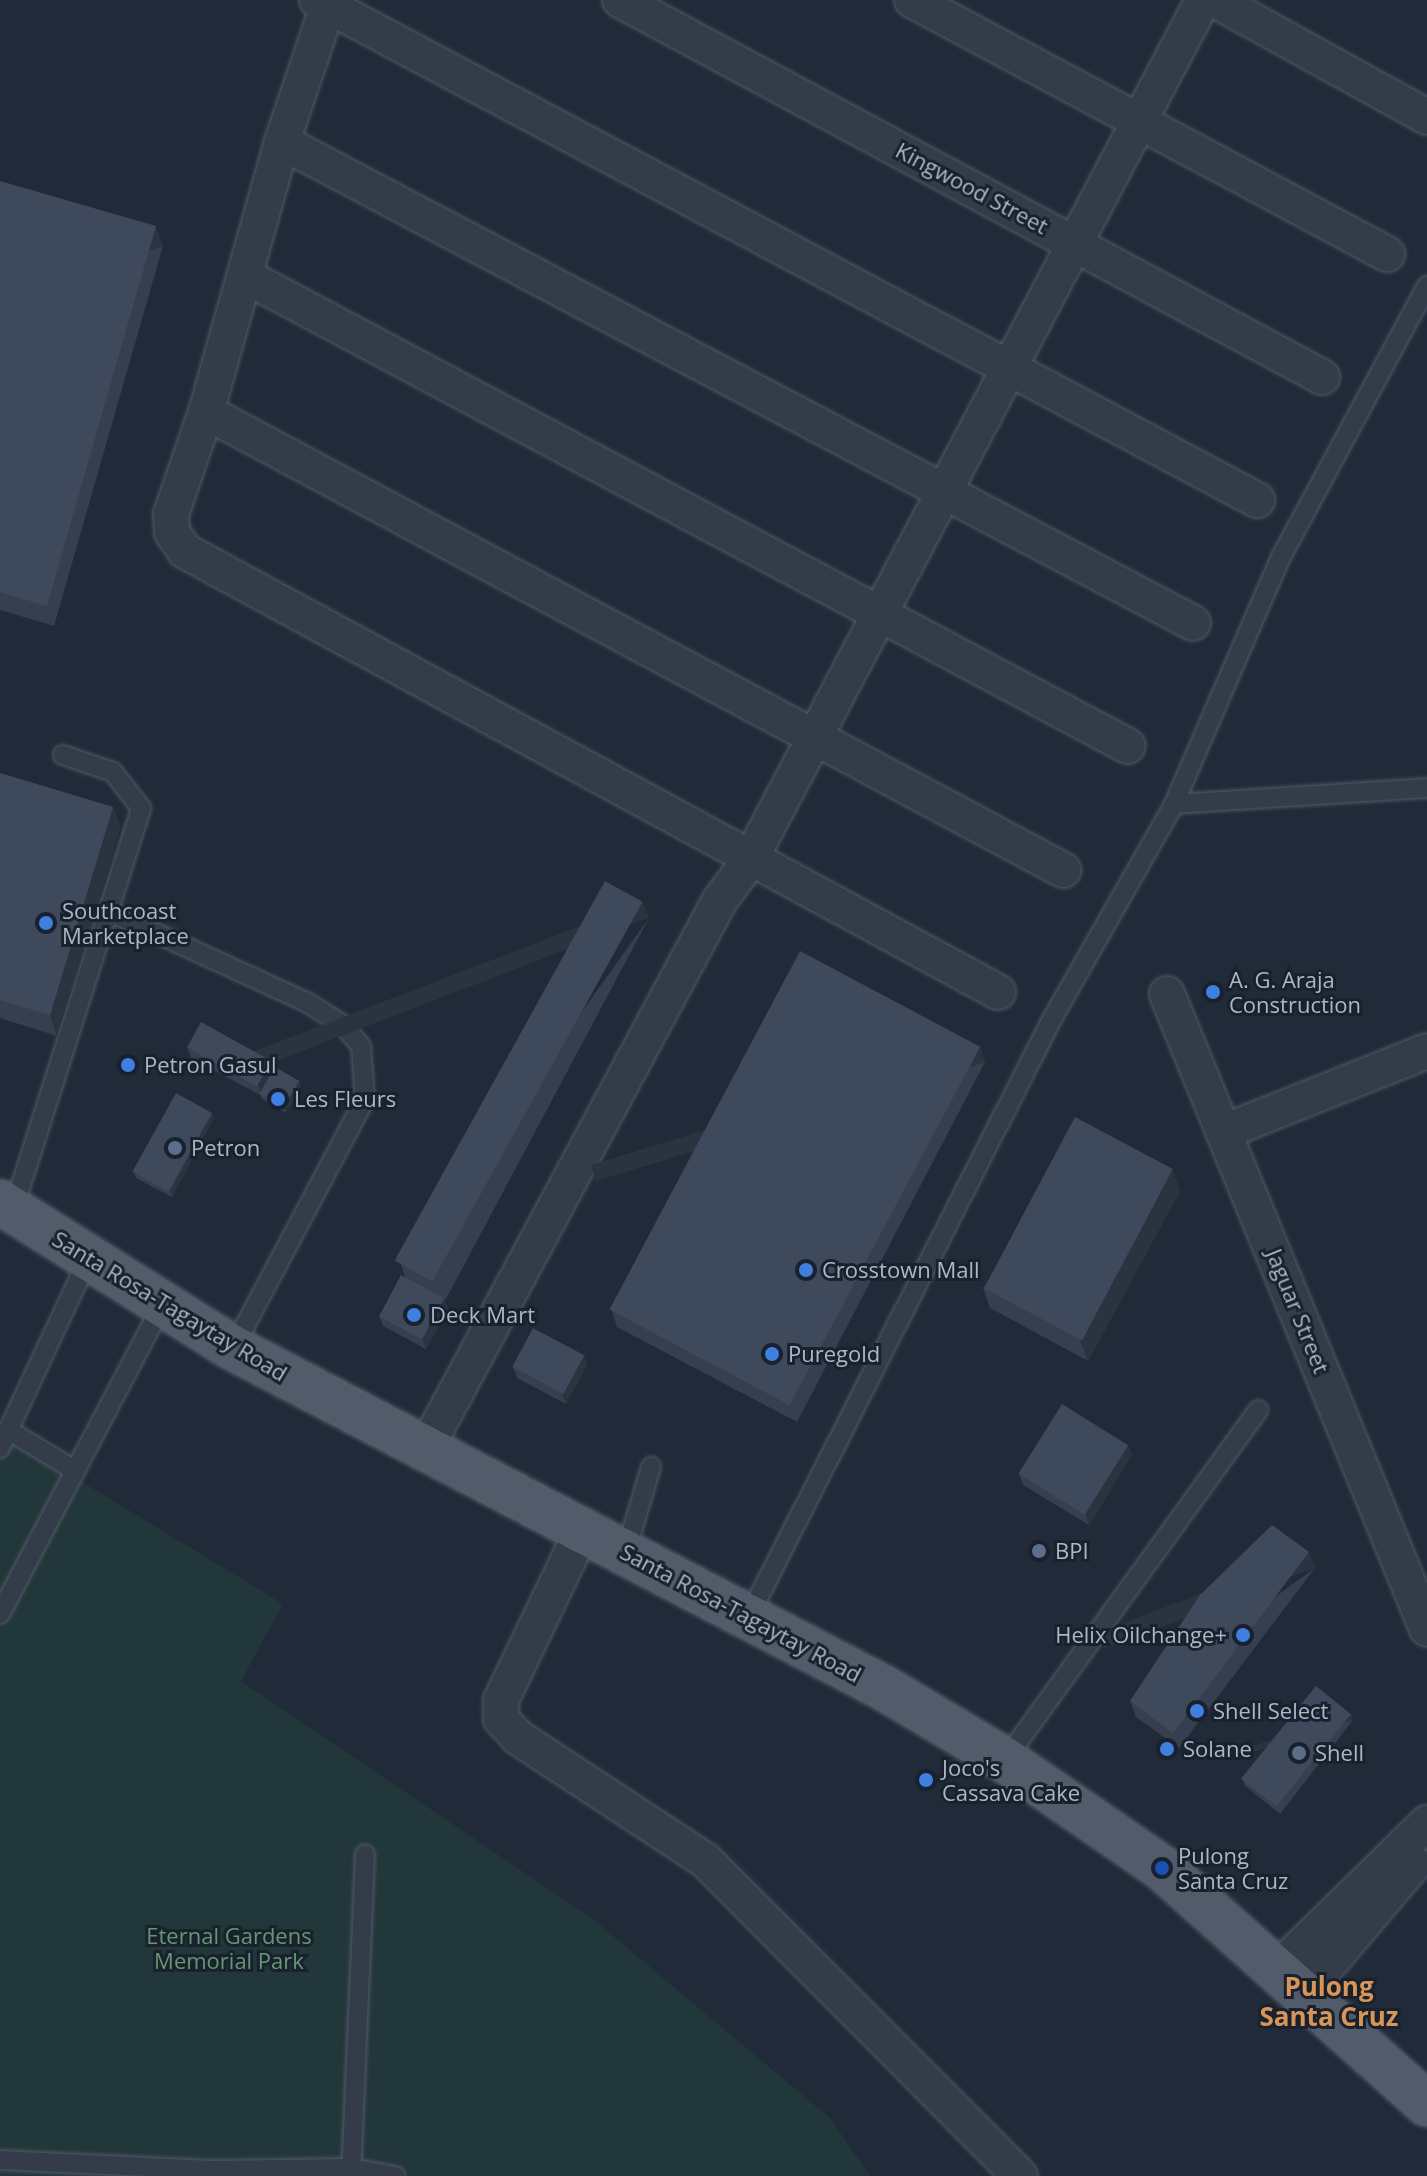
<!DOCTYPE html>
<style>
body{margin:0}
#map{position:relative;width:1427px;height:2176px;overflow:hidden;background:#202a39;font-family:"Open Sans",sans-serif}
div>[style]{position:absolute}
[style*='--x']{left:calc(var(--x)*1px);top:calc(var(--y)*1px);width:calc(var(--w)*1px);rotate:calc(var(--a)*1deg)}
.green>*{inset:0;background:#22373a}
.roads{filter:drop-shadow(0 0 2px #515967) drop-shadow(0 0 2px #515967)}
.lane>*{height:18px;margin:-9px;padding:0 9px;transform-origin:9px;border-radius:9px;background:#343c4a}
.street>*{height:34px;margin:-17px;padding:0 17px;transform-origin:17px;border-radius:17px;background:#343c4a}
.primary>*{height:44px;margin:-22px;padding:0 22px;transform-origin:22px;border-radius:22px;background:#515b6a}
.wall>*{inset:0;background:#363f4f}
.shaded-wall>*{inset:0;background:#2c3340;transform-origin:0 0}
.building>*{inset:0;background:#3f495c;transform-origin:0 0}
.dots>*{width:22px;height:22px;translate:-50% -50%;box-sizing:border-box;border:4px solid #19212e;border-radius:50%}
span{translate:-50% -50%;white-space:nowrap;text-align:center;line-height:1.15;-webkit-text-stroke:6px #19212e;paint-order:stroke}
.street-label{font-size:22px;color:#aeb6c6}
.poi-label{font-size:22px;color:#aeb6c6}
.left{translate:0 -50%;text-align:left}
.right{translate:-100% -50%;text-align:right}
.park-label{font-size:22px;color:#659872}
.quarter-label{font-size:26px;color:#d89558;font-weight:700}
</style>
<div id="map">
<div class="green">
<div style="clip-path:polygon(0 1432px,283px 1604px,241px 1681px,593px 1919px,831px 2119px,870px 2176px,0 2176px)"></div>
</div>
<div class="roads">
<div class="lane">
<div style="--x:1174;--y:804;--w:254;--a:-3.6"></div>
<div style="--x:108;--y:911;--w:220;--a:24.7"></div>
<div style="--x:308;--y:1003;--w:40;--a:32"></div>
<div style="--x:342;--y:1024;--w:29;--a:49"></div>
<div style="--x:361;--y:1046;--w:53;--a:85.7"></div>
<div style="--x:365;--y:1099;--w:282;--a:117.9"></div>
<div style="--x:13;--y:1210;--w:422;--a:-72.3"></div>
<div style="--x:141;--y:808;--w:46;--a:-127.9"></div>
<div style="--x:113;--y:772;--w:53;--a:-161.2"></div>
<div style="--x:8;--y:1430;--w:79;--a:31.1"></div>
<div style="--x:0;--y:1448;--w:208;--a:-65"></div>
<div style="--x:626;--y:1551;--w:88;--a:-73.4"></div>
<div style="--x:0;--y:1614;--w:349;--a:-62.3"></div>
<div style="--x:748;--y:1618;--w:672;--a:-63.09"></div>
<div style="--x:1052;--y:1019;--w:247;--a:-60.4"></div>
<div style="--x:1174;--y:804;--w:271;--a:-66.6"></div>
<div style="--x:1282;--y:555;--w:306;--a:-61.7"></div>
<div style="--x:1005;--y:1760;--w:432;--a:-54.1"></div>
<div style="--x:0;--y:2160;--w:216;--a:2.7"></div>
<div style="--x:216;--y:2170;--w:135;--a:-0.8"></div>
<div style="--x:351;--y:2168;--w:45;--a:10.3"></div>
<div style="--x:351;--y:2176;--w:322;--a:-87.5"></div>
</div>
<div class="street">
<div style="--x:317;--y:0;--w:1065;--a:28.01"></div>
<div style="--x:330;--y:0;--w:150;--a:108.7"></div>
<div style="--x:282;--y:142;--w:280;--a:105.7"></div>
<div style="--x:206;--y:412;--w:108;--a:108.9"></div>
<div style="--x:171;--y:514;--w:18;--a:87"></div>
<div style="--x:172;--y:532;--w:23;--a:56"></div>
<div style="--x:185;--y:551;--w:925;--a:28.48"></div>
<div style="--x:620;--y:0;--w:797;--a:28.24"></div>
<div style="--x:912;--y:0;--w:539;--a:28.14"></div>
<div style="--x:1215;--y:0;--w:242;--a:28.9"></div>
<div style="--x:282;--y:142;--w:1030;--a:27.83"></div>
<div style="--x:245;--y:276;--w:1000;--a:28.03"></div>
<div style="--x:206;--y:412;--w:972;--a:28.12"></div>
<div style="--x:1167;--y:994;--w:686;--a:67.73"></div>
<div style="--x:1226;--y:1131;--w:216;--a:-21.7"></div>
<div style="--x:425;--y:1450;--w:624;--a:-61.79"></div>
<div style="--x:720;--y:900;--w:50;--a:-53.1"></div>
<div style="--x:750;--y:860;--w:972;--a:-62.22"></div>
<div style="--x:583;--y:1529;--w:190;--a:115.6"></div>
<div style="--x:501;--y:1700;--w:19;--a:90"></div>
<div style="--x:501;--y:1719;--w:26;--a:47"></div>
<div style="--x:519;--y:1738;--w:222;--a:33.3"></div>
<div style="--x:705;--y:1860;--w:446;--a:45.1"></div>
<div style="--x:1278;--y:1969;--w:209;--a:-44.4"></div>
<div style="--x:1306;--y:1991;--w:167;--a:-49.6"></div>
</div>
<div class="primary">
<div style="--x:0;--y:1202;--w:275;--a:32.1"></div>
<div style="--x:233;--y:1348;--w:734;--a:27.58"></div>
<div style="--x:884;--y:1688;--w:141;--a:30.8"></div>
<div style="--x:1005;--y:1760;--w:191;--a:34.5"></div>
<div style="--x:1162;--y:1868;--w:355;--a:41.7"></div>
</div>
</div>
<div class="wall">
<div style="clip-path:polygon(0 181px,163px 246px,54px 626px,0 610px)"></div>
<div style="clip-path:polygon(0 773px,113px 807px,120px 827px,57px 1036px,0 1018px)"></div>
<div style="clip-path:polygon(649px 918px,445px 1301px,448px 1309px,426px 1349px,383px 1326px,379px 1316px,405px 1277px,401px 1264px)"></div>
<div style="clip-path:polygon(980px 1046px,985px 1062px,797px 1422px,617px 1327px,612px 1311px)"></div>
<div style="clip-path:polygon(187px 1047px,271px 1061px,274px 1068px,299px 1081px,301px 1086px,286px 1113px,262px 1099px,260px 1095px,191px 1058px)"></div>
<div style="clip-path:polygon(212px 1113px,214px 1118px,172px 1197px,136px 1178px,134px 1173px)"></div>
<div style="clip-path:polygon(1180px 1191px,1088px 1361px,990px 1308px,983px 1288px)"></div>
<div style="clip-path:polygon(587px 1365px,566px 1404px,517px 1378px,513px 1367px)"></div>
<div style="clip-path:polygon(1128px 1445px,1132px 1455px,1089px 1525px,1023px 1485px,1019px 1474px)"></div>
<div style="clip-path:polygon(1315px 1568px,1179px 1748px,1136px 1717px,1130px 1701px)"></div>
<div style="clip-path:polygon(1351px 1714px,1353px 1720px,1280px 1814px,1245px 1786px,1243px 1780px)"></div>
</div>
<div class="shaded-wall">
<div style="left:156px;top:226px;width:21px;height:395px;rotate:71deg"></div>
<div style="clip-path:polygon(113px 807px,120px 827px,57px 1036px,50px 1015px)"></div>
<div style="left:643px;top:902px;width:17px;height:434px;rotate:69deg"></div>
<div style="left:980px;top:1046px;width:17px;height:407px;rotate:73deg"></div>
<div style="clip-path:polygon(271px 1061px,275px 1072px,262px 1096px,258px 1085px)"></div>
<div style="clip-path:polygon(299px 1081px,301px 1086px,286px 1113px,284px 1107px)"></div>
<div style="clip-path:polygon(212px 1113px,214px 1118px,172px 1197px,170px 1191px)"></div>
<div style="clip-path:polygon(1173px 1170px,1180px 1191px,1088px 1361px,1080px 1341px)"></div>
<div style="clip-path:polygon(444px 1298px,448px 1309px,426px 1349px,422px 1338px)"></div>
<div style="clip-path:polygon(584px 1355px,587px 1365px,566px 1404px,562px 1394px)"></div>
<div style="clip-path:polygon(1128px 1445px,1132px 1455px,1089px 1525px,1085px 1514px)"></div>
<div style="left:1309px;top:1552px;width:17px;height:226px;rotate:69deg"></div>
<div style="left:1351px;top:1714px;width:6px;height:119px;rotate:72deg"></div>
</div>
<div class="building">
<div style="clip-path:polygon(0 181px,156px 226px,47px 606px,0 592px)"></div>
<div style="clip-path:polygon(0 773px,113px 807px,50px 1015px,0 1000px)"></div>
<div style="left:605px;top:881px;width:43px;height:434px;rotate:29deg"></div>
<div style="left:800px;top:951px;width:204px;height:406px;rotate:28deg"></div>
<div style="left:201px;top:1022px;width:80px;height:29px;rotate:29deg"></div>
<div style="left:275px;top:1067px;width:28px;height:31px;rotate:30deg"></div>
<div style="left:176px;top:1093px;width:41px;height:90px;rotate:29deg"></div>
<div style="left:1075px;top:1117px;width:111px;height:194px;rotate:28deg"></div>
<div style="left:401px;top:1275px;width:49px;height:47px;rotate:28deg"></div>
<div style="left:533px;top:1328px;width:58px;height:44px;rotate:28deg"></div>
<div style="left:1062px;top:1404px;width:78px;height:82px;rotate:32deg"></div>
<div style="clip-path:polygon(1272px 1525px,1309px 1552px,1173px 1733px,1130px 1701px,1200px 1595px)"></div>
<div style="left:1316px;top:1686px;width:45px;height:119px;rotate:39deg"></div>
</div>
<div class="dots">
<div style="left:46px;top:923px;background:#3f7fe0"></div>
<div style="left:1213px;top:992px;background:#3f7fe0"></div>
<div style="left:128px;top:1065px;background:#3f7fe0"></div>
<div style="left:278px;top:1099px;background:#3f7fe0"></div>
<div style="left:175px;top:1148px;background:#5c6f8a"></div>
<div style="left:806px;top:1270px;background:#3f7fe0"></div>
<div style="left:414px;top:1315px;background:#3f7fe0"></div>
<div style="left:772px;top:1354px;background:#3f7fe0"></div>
<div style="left:1039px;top:1551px;background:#5c6f8a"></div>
<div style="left:1243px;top:1635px;background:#3f7fe0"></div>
<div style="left:1197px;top:1711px;background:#3f7fe0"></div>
<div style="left:1167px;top:1749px;background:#3f7fe0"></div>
<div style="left:1299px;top:1753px;background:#5c6f8a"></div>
<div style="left:926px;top:1780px;background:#3f7fe0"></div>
<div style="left:1162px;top:1868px;background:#1a4fb4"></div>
</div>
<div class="street-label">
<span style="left:972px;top:188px;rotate:28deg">Kingwood Street</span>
<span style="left:170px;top:1306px;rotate:31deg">Santa Rosa-Tagaytay Road</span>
<span style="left:1298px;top:1311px;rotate:68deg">Jaguar Street</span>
<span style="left:741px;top:1613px;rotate:28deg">Santa Rosa-Tagaytay Road</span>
</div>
<div class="poi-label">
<span class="left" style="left:62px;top:923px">Southcoast<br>Marketplace</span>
<span class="left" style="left:1229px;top:992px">A. G. Araja<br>Construction</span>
<span class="left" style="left:144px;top:1065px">Petron Gasul</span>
<span class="left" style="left:294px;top:1099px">Les Fleurs</span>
<span class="left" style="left:191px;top:1148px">Petron</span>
<span class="left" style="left:822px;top:1270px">Crosstown Mall</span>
<span class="left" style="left:430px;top:1315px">Deck Mart</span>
<span class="left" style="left:788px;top:1354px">Puregold</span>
<span class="left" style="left:1055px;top:1551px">BPI</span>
<span class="right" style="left:1227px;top:1635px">Helix Oilchange+</span>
<span class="left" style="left:1213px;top:1711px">Shell Select</span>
<span class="left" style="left:1183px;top:1749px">Solane</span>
<span class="left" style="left:1315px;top:1753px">Shell</span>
<span class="left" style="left:942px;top:1780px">Joco's<br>Cassava Cake</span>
<span class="left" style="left:1178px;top:1868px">Pulong<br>Santa Cruz</span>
</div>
<div class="park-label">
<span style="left:229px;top:1948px">Eternal Gardens<br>Memorial Park</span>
</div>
<div class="quarter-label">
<span style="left:1329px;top:2002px">Pulong<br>Santa Cruz</span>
</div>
</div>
